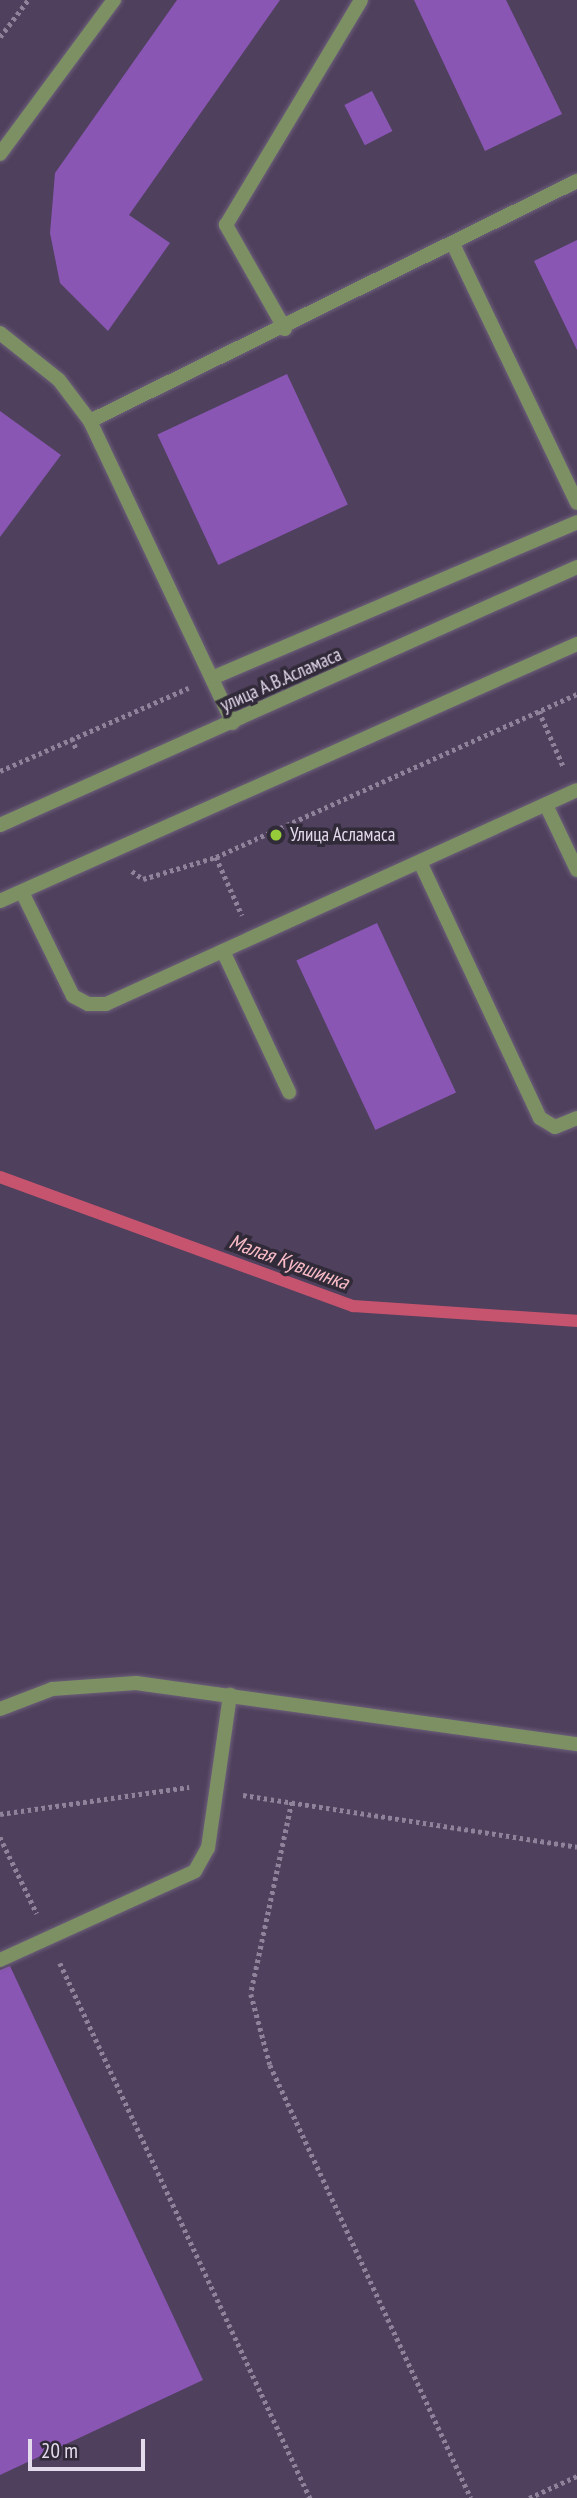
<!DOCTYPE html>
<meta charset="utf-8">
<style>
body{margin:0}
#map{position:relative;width:577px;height:2498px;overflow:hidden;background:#4f405d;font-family:"PT Sans Narrow",sans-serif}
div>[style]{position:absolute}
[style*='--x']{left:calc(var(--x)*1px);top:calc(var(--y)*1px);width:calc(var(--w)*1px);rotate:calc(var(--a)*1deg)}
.stream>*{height:12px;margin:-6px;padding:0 6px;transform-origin:6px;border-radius:6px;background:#c7546f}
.building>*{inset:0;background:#8a56b4;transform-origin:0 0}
.path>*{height:4.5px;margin-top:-2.25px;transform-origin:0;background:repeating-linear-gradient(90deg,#8f839b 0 3.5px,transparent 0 7px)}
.roads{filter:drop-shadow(0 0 2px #6d5f7a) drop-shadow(0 0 2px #6d5f7a)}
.service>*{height:14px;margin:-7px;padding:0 7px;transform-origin:7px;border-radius:7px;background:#7d9064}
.minor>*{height:14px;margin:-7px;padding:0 7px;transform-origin:7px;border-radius:7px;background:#7d9064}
.tertiary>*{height:14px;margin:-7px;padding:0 7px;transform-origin:7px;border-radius:7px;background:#7d9064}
.dots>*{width:19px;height:19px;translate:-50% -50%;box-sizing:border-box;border:4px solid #312a38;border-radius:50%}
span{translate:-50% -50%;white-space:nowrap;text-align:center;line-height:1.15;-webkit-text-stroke:7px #312a38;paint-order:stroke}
.street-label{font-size:19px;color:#e4dbed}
.poi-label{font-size:19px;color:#e4dbed}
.left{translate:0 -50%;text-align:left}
.water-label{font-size:21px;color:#f9bcc6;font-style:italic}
.scale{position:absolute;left:28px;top:2439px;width:117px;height:32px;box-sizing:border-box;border:4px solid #e4dbed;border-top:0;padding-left:9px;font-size:21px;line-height:24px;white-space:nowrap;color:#e4dbed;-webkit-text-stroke:5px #312a38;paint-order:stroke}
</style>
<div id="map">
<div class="stream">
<div style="--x:0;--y:1177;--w:376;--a:20.1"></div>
<div style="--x:353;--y:1306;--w:225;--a:3.8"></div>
</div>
<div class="building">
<div style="clip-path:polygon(177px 0,280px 0,129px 215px,170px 243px,108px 331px,60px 283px,50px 233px,55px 173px)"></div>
<div style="clip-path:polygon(414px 0,506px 0,562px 114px,485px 151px)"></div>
<div style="left:372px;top:91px;width:45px;height:31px;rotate:63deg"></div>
<div style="clip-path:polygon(577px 240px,577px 350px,534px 261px)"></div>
<div style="left:287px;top:374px;width:144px;height:143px;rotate:65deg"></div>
<div style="clip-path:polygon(0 411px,61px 455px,0 537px)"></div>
<div style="left:377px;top:923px;width:187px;height:89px;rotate:65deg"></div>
<div style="clip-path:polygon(10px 1966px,203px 2380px,0 2475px,0 1970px)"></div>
</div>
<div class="path">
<div style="--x:0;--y:37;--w:46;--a:-52.9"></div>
<div style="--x:539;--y:711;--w:62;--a:66.3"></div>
<div style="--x:72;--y:738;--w:14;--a:69"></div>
<div style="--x:0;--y:771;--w:206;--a:-23.8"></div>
<div style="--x:216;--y:857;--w:64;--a:65.9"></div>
<div style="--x:132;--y:871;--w:14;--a:36"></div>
<div style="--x:143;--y:879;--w:76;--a:-16.8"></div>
<div style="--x:216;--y:857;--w:396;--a:-24.3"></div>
<div style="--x:243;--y:1795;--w:338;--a:8.8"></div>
<div style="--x:292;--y:1802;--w:196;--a:102.1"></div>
<div style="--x:251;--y:1994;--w:73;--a:75"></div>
<div style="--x:270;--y:2065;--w:477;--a:65.1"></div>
<div style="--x:0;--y:1814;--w:191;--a:-8.1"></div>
<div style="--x:0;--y:1837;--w:85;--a:64.3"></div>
<div style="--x:60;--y:1963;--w:591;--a:64.95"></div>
<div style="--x:529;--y:2498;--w:53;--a:-24.6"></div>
</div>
<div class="roads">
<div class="service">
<div style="--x:0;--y:154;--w:192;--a:-53.5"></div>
<div style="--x:453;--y:244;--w:287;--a:64.4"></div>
<div style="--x:285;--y:329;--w:120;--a:-119.6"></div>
<div style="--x:226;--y:225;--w:262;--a:-59"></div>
<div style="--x:0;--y:333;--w:75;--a:38.5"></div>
<div style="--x:59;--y:380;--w:51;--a:52.9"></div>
<div style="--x:90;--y:421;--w:334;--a:64.7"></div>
<div style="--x:90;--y:421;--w:543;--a:-26.23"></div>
<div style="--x:212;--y:678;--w:397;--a:-23.1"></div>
<div style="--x:546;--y:805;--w:72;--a:64.5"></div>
<div style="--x:420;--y:862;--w:283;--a:64.9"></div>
<div style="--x:540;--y:1118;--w:17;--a:31"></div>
<div style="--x:555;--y:1127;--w:24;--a:-22"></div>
<div style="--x:22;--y:892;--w:116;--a:63.9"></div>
<div style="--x:73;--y:996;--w:17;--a:28"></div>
<div style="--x:88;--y:1004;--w:18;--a:0"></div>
<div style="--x:106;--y:1004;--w:517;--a:-24.43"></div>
<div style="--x:223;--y:951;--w:156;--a:64.9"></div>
<div style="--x:0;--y:1960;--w:214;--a:-24.5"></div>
<div style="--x:195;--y:1871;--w:26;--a:-61"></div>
<div style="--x:208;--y:1848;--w:155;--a:-81.8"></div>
</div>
<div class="minor">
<div style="--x:0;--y:1709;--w:56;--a:-21"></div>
<div style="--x:52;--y:1689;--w:84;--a:-4.1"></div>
<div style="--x:136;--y:1683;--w:445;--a:7.9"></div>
</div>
<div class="tertiary">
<div style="--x:0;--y:825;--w:632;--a:-24.09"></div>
<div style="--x:0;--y:901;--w:632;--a:-24.01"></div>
</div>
</div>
<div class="dots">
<div style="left:276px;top:835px;background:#96cc3a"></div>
</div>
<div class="street-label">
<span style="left:281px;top:680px;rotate:-24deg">улица А.В.Асламаса</span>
</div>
<div class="poi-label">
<span class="left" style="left:290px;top:835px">Улица Асламаса</span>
</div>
<div class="water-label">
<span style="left:289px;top:1262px;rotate:20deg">Малая Кувшинка</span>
</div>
<div class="scale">20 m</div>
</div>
